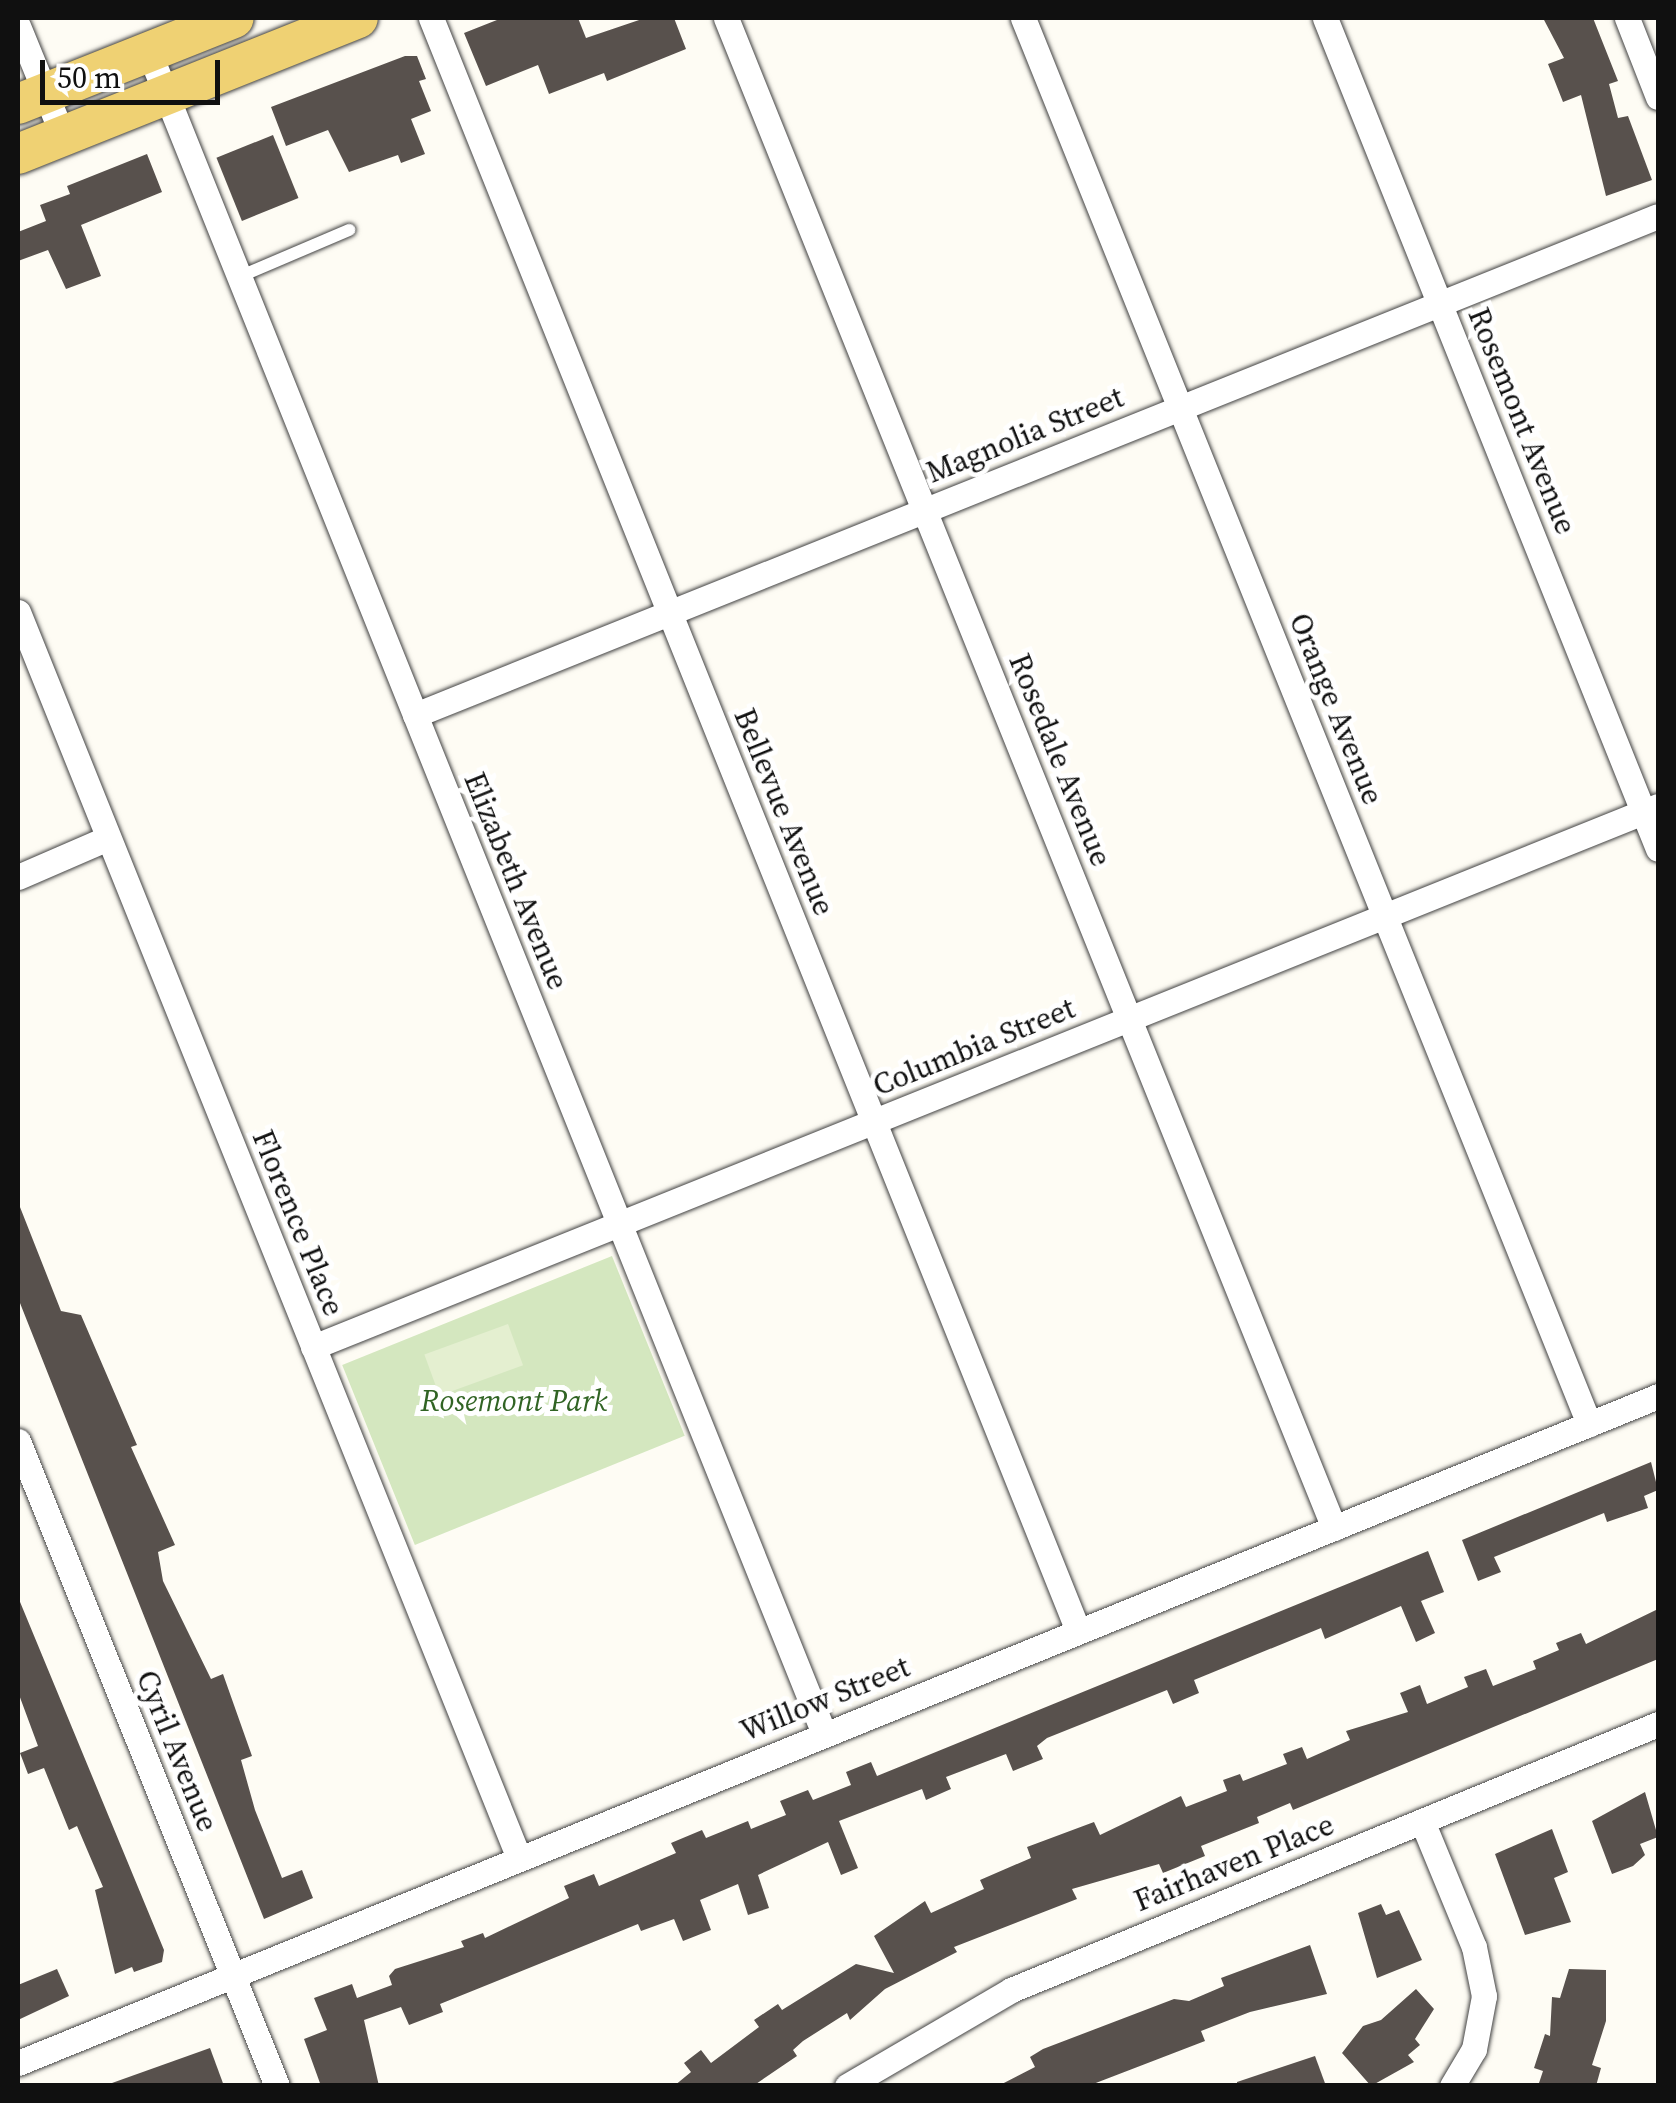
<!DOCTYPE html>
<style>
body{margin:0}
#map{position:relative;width:1676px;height:2103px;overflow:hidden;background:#fefcf4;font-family:"Source Serif 4",serif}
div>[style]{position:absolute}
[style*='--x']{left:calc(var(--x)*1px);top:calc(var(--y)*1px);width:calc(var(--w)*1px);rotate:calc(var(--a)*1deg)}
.green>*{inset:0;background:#d4e7bf;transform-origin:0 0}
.pitch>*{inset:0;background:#e4efd0;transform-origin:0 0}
.building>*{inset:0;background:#58514d;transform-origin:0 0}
.roads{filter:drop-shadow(0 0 2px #434343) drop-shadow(0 0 2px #434343)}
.lane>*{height:12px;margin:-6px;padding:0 6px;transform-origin:6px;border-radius:6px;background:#fff}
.street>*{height:25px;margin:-12.5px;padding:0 12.5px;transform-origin:12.5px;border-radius:12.5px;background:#fff}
.primary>*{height:40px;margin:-20px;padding:0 20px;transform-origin:20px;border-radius:20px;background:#efd173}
span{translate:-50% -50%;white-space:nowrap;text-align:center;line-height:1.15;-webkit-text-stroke:10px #fff;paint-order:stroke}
.street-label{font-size:30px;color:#101010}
.park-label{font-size:30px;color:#316424;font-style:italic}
.frame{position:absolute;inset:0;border:20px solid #101010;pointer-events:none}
.scale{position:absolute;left:40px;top:60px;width:180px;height:45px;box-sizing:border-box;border:5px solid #101010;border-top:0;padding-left:12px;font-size:30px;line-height:35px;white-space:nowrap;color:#101010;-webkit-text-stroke:8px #fff;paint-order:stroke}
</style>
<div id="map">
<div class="green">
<div style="left:612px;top:1256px;width:194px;height:291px;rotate:68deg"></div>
</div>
<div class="pitch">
<div style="left:508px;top:1324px;width:44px;height:89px;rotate:70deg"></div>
</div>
<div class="building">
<div style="clip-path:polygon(502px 18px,578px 18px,586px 38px,645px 18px,674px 18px,686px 49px,607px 81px,604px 73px,549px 94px,538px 65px,486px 86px,464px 33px)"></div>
<div style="clip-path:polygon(1543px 18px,1593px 18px,1618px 81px,1609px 84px,1618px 118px,1628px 116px,1652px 180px,1606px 196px,1581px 95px,1563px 102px,1548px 64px,1564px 58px)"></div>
<div style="clip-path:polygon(405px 56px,417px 56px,426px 79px,419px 81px,431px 111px,411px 119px,425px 154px,401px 163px,398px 155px,349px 172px,328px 130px,286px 146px,271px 107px)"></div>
<div style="left:273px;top:135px;width:68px;height:61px;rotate:68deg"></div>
<div style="clip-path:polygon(147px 154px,162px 192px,81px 225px,101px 276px,66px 289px,48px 250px,18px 261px,18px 232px,46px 221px,40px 205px,70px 194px,67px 186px)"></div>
<div style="clip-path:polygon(18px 1202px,61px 1311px,81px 1315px,137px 1445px,131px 1447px,175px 1545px,158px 1552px,163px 1581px,211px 1679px,223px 1674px,252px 1756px,241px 1760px,255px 1810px,282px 1878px,302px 1870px,313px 1898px,264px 1919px,18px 1298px)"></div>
<div style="clip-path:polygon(1651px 1462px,1658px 1490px,1644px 1496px,1648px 1508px,1607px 1522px,1604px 1513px,1494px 1557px,1501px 1572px,1478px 1581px,1462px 1540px)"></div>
<div style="clip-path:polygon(1428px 1551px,1444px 1592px,1421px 1601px,1435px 1633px,1416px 1642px,1401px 1606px,1325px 1639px,1321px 1628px,1194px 1680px,1199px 1693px,1173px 1704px,1167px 1690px,1047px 1738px,1037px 1746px,1043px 1759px,1013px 1771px,1006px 1754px,946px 1777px,951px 1789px,926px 1800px,922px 1789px,839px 1821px,858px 1868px,841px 1875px,828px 1842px,758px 1875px,769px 1908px,748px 1915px,738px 1884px,700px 1900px,711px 1930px,683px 1941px,674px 1919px,641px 1931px,638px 1924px,440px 2004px,443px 2012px,409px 2025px,401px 2007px,364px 2020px,379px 2086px,321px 2086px,304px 2039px,327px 2030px,314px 1998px,352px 1984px,357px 1998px,392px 1985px,389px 1976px,395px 1969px,464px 1947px,461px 1941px,483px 1933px,485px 1938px,569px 1898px,564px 1886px,594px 1874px,599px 1886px,676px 1853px,671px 1843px,702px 1830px,706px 1838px,748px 1821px,751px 1829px,786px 1815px,780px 1801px,808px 1790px,813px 1800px,851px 1785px,846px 1772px,871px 1762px,877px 1776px)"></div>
<div style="clip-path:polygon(18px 1597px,164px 1950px,162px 1962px,134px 1972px,132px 1967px,115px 1974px,95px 1890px,103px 1887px,77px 1826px,69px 1830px,44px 1768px,28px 1774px,20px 1753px,38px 1746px,18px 1692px)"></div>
<div style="clip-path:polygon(1658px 1609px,1658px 1659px,1293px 1810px,1290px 1803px,1257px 1817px,1259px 1823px,1201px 1846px,1205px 1856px,1163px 1873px,1159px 1864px,1072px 1889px,1077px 1899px,954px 1947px,957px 1952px,885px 1989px,850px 2020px,847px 2013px,803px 2041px,793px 2050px,797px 2056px,753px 2086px,674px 2086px,691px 2072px,684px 2063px,701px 2050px,711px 2063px,759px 2027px,754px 2020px,778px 2004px,782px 2010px,856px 1964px,894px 1973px,874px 1936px,925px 1901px,931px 1913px,984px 1889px,980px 1880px,1031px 1858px,1027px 1847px,1094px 1822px,1100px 1835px,1181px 1796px,1186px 1807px,1227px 1791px,1223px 1780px,1240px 1774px,1243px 1781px,1287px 1764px,1283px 1754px,1302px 1747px,1307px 1759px,1350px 1740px,1346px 1731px,1408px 1712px,1400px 1693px,1420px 1685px,1427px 1704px,1468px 1687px,1464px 1677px,1486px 1669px,1493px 1686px,1536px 1669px,1533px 1661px,1559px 1650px,1556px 1643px,1581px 1633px,1586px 1644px)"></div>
<div style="clip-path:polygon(1645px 1792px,1658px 1837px,1640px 1844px,1645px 1855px,1633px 1866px,1612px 1874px,1592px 1821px)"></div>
<div style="clip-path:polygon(1552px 1829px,1568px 1872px,1554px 1878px,1571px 1922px,1525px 1935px,1495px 1854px)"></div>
<div style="clip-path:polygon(1381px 1904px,1386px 1915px,1399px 1910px,1422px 1960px,1377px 1978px,1358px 1913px)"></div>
<div style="clip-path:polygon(1310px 1945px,1327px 1994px,1250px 2012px,1201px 2031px,1205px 2041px,1088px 2086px,998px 2086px,1035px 2067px,1030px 2057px,1043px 2049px,1174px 1999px,1189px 2001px,1224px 1986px,1221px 1978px)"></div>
<div style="clip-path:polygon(57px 1969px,69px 1996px,18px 2020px,18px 1985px)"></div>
<div style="clip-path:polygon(1569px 1969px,1606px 1970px,1606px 2021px,1592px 2065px,1601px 2068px,1596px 2086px,1538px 2086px,1543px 2071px,1534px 2068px,1545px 2034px,1550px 2036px,1552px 1997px,1560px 1998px)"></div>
<div style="clip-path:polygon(1416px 1989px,1434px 2009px,1415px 2039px,1420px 2045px,1408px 2055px,1414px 2062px,1371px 2086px,1342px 2053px,1363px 2026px,1381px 2020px)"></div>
<div style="clip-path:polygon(210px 2048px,224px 2086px,112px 2086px,112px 2083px)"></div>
<div style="clip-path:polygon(1315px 2056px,1326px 2086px,1237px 2086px,1237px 2082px)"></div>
</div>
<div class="roads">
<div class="lane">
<div style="--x:239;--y:277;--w:120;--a:-23.1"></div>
</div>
<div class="street">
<div style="--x:431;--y:18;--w:1738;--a:68.14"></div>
<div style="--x:726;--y:18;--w:1628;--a:68.07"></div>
<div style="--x:1023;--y:18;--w:1516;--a:68.07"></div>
<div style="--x:1325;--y:18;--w:895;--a:68.16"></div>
<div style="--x:1627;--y:18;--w:85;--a:68.6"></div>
<div style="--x:18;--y:26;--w:119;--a:67.8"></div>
<div style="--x:149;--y:52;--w:1812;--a:68.13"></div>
<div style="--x:18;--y:612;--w:1343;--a:68.1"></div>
<div style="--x:415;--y:715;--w:1339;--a:-21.87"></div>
<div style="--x:18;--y:877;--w:98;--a:-23.4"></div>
<div style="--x:313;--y:1347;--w:1450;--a:-21.91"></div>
<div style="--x:18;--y:1441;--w:695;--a:68.12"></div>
<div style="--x:1422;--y:1821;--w:136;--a:67.6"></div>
<div style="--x:1474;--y:1947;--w:50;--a:78.5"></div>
<div style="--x:1484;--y:1996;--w:54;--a:100.7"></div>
<div style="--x:1474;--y:2049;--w:43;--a:120.7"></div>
<div style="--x:18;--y:2063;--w:1770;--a:-22.13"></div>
<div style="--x:847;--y:2086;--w:190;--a:-30.3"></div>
<div style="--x:1011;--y:1990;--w:700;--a:-22.35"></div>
</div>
<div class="primary">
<div style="--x:18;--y:104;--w:232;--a:-21.7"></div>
<div style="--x:18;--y:154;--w:366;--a:-21.8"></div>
</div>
</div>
<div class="street-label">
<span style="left:1522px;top:421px;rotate:68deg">Rosemont Avenue</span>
<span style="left:1025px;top:435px;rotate:-22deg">Magnolia Street</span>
<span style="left:1336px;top:709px;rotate:68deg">Orange Avenue</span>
<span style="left:1060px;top:760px;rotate:68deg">Rosedale Avenue</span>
<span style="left:784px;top:812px;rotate:68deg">Bellevue Avenue</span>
<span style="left:516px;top:881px;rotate:68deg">Elizabeth Avenue</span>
<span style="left:974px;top:1047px;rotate:-22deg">Columbia Street</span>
<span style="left:298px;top:1223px;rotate:68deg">Florence Place</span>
<span style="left:825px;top:1699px;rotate:-22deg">Willow Street</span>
<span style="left:177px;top:1751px;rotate:68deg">Cyril Avenue</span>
<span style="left:1234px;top:1863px;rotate:-22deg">Fairhaven Place</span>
</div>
<div class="park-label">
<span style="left:514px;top:1401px">Rosemont Park</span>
</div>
<div class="frame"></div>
<div class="scale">50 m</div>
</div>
